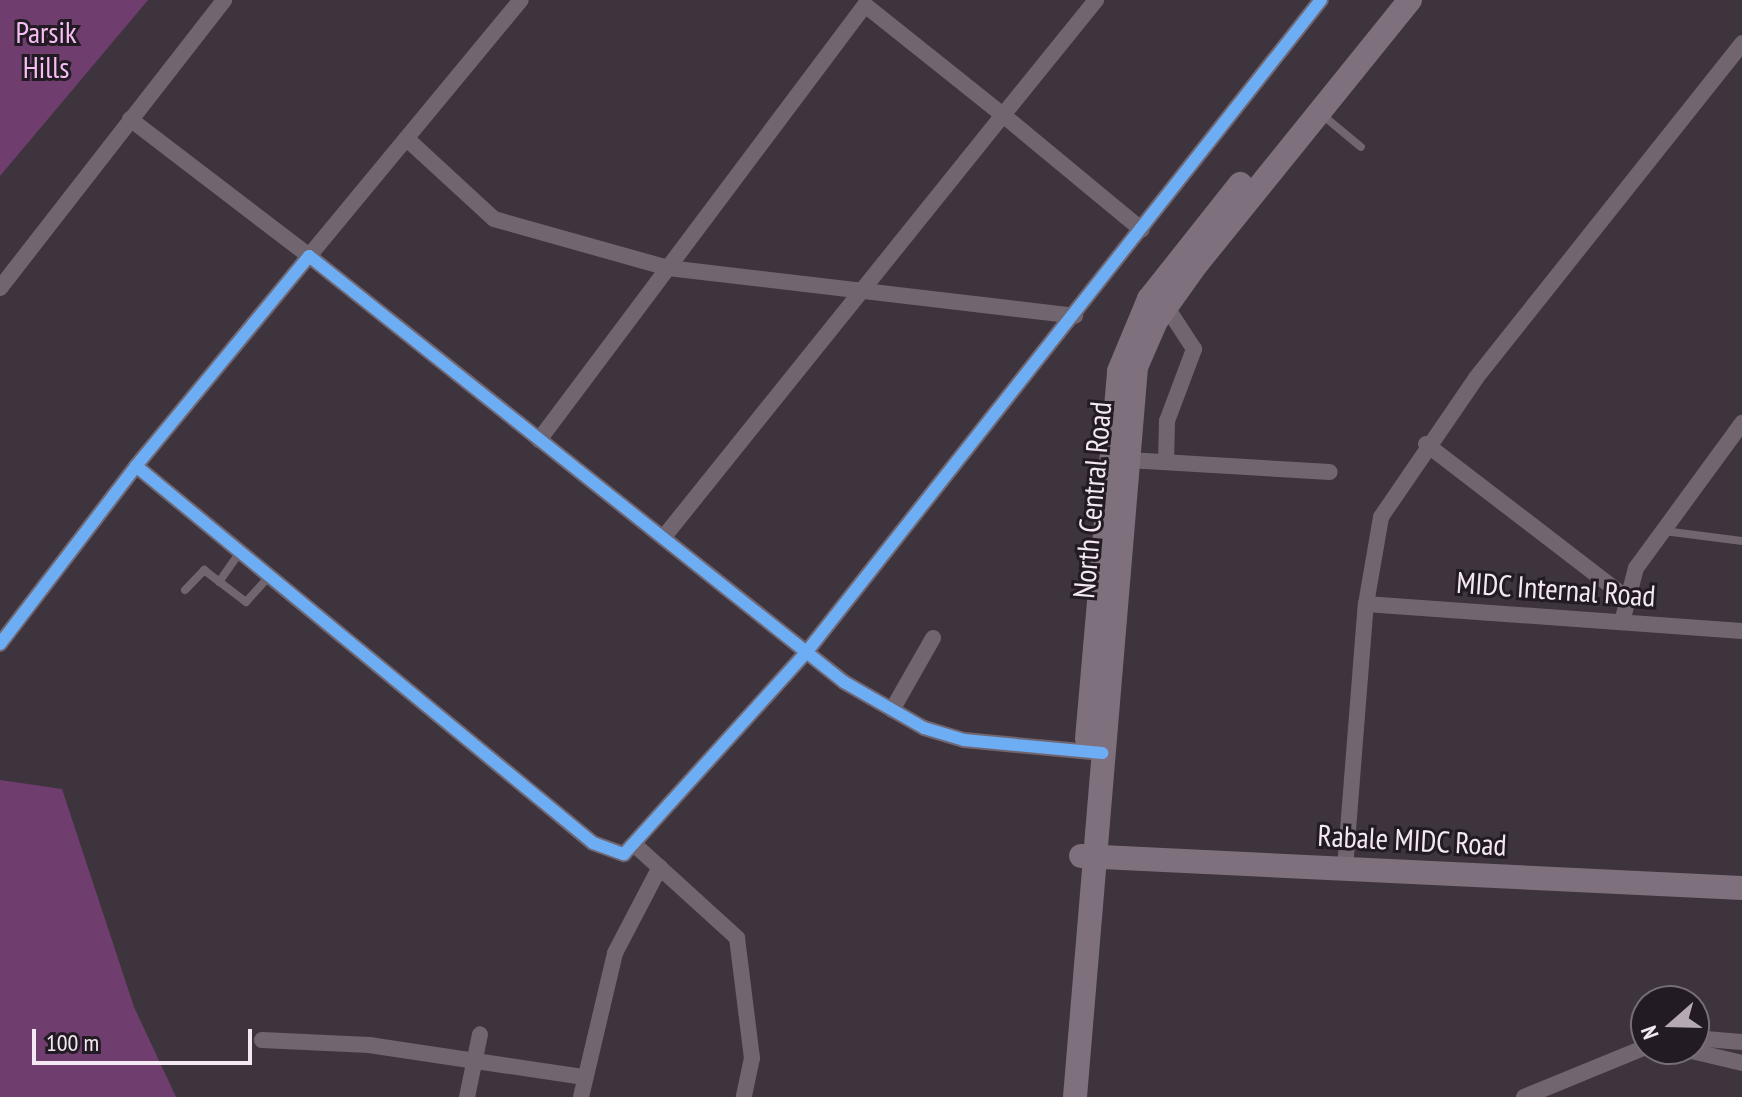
<!DOCTYPE html>
<style>
body{margin:0}
#map{position:relative;width:1742px;height:1097px;overflow:hidden;background:#3e343e;font-family:"PT Sans Narrow",sans-serif}
div>[style]{position:absolute}
[style*='--x']{left:calc(var(--x)*1px);top:calc(var(--y)*1px);width:calc(var(--w)*1px);rotate:calc(var(--a)*1deg)}
.green>*{inset:0;background:#703e6e}
.lane>*{height:8px;margin:-4px;padding:0 4px;transform-origin:4px;border-radius:4px;background:#716670}
.street>*{height:16px;margin:-8px;padding:0 8px;transform-origin:8px;border-radius:8px;background:#716670}
.secondary>*{height:24px;margin:-12px;padding:0 12px;transform-origin:12px;border-radius:12px;background:#7e707d}
.cycleway>*{height:12px;margin:-6px;padding:0 6px;transform-origin:6px;border-radius:6px;background:#6dadf4}
span{translate:-50% -50%;white-space:nowrap;text-align:center;line-height:1.15;-webkit-text-stroke:6px #231b23;paint-order:stroke}
.park-label{font-size:30px;color:#f6bdf3}
.street-label{font-size:30px;color:#f4e8f3}
.north{position:absolute;left:1630px;top:985px;width:80px;height:80px;box-sizing:border-box;background:#231b23;border:2px solid #776d76;border-radius:50%;rotate:250deg;font-size:22px;font-weight:700;line-height:32px;text-align:center;color:#f4e8f3}
.north::after{content:'';display:block;margin:auto;width:28px;height:36px;background:#b4a9b4;clip-path:polygon(50% 0,100% 100%,50% 72%,0 100%)}
.scale{position:absolute;left:32px;top:1029px;width:220px;height:36px;box-sizing:border-box;border:4px solid #f4e8f3;border-top:0;padding-left:10px;font-size:24px;line-height:28px;white-space:nowrap;color:#f4e8f3;-webkit-text-stroke:6px #231b23;paint-order:stroke}
</style>
<div id="map">
<div class="green">
<div style="clip-path:polygon(0 0,148px 0,0 176px)"></div>
<div style="clip-path:polygon(0 780px,62px 789px,134px 1007px,176px 1097px,0 1097px)"></div>
</div>
<div class="lane">
<div style="--x:1320;--y:113;--w:53;--a:39.7"></div>
<div style="--x:1664;--y:531;--w:79;--a:7.3"></div>
<div style="--x:219;--y:582;--w:38;--a:-55"></div>
<div style="--x:185;--y:590;--w:28;--a:-46"></div>
<div style="--x:204;--y:570;--w:53;--a:37.3"></div>
<div style="--x:246;--y:602;--w:36;--a:-48"></div>
</div>
<div class="street">
<div style="--x:130;--y:119;--w:225;--a:37.4"></div>
<div style="--x:309;--y:256;--w:332;--a:-50.4"></div>
<div style="--x:407;--y:139;--w:118;--a:42.6"></div>
<div style="--x:494;--y:219;--w:181;--a:15.7"></div>
<div style="--x:668;--y:268;--w:410;--a:6.7"></div>
<div style="--x:0;--y:288;--w:365;--a:-52.1"></div>
<div style="--x:539;--y:440;--w:544;--a:-53.15"></div>
<div style="--x:865;--y:5;--w:176;--a:38.6"></div>
<div style="--x:1003;--y:115;--w:148;--a:-51"></div>
<div style="--x:1426;--y:444;--w:248;--a:37.5"></div>
<div style="--x:1128;--y:460;--w:202;--a:3.4"></div>
<div style="--x:1166;--y:462;--w:41;--a:-88.6"></div>
<div style="--x:1167;--y:421;--w:77;--a:-69.4"></div>
<div style="--x:1194;--y:349;--w:51;--a:-123.1"></div>
<div style="--x:136;--y:466;--w:272;--a:-50.5"></div>
<div style="--x:309;--y:256;--w:684;--a:38.53"></div>
<div style="--x:844;--y:682;--w:92;--a:29.9"></div>
<div style="--x:924;--y:728;--w:42;--a:16.7"></div>
<div style="--x:964;--y:740;--w:139;--a:5.4"></div>
<div style="--x:663;--y:538;--w:543;--a:-51.21"></div>
<div style="--x:1003;--y:115;--w:180;--a:39.6"></div>
<div style="--x:1366;--y:604;--w:377;--a:4.1"></div>
<div style="--x:1622;--y:622;--w:56;--a:-75.5"></div>
<div style="--x:1636;--y:568;--w:180;--a:-53.8"></div>
<div style="--x:0;--y:644;--w:224;--a:-52.6"></div>
<div style="--x:136;--y:466;--w:592;--a:39.52"></div>
<div style="--x:593;--y:843;--w:33;--a:20"></div>
<div style="--x:624;--y:854;--w:270;--a:-47.9"></div>
<div style="--x:805;--y:654;--w:833;--a:-51.73"></div>
<div style="--x:892;--y:710;--w:83;--a:-60.3"></div>
<div style="--x:636;--y:846;--w:137;--a:42.3"></div>
<div style="--x:737;--y:938;--w:121;--a:82.9"></div>
<div style="--x:752;--y:1058;--w:40;--a:102"></div>
<div style="--x:1345;--y:868;--w:265;--a:-85.5"></div>
<div style="--x:1366;--y:604;--w:88;--a:-80.2"></div>
<div style="--x:1381;--y:517;--w:168;--a:-55.6"></div>
<div style="--x:1476;--y:378;--w:428;--a:-51.5"></div>
<div style="--x:1694;--y:1038;--w:48;--a:4.8"></div>
<div style="--x:262;--y:1040;--w:107;--a:2.7"></div>
<div style="--x:369;--y:1045;--w:216;--a:8.5"></div>
<div style="--x:1683;--y:1049;--w:61;--a:13.3"></div>
<div style="--x:467;--y:1097;--w:64;--a:-78.3"></div>
<div style="--x:581;--y:1097;--w:148;--a:-76.7"></div>
<div style="--x:615;--y:953;--w:97;--a:-62.4"></div>
<div style="--x:1524;--y:1097;--w:132;--a:-22.3"></div>
</div>
<div class="secondary">
<div style="--x:1087;--y:739;--w:369;--a:-85"></div>
<div style="--x:1119;--y:371;--w:78;--a:-67.4"></div>
<div style="--x:1149;--y:299;--w:147;--a:-51.6"></div>
<div style="--x:1081;--y:856;--w:662;--a:2.77"></div>
<div style="--x:1075;--y:1097;--w:733;--a:-85.22"></div>
<div style="--x:1136;--y:367;--w:50;--a:-66.5"></div>
<div style="--x:1156;--y:321;--w:69;--a:-54.5"></div>
<div style="--x:1196;--y:265;--w:341;--a:-51.1"></div>
</div>
<div class="cycleway">
<div style="--x:136;--y:466;--w:272;--a:-50.5"></div>
<div style="--x:309;--y:256;--w:684;--a:38.53"></div>
<div style="--x:844;--y:682;--w:92;--a:29.9"></div>
<div style="--x:924;--y:728;--w:42;--a:16.7"></div>
<div style="--x:964;--y:740;--w:139;--a:5.4"></div>
<div style="--x:0;--y:644;--w:224;--a:-52.6"></div>
<div style="--x:136;--y:466;--w:592;--a:39.52"></div>
<div style="--x:593;--y:843;--w:33;--a:20"></div>
<div style="--x:624;--y:854;--w:270;--a:-47.9"></div>
<div style="--x:805;--y:654;--w:833;--a:-51.73"></div>
</div>
<div class="park-label">
<span style="left:46px;top:49px">Parsik<br>Hills</span>
</div>
<div class="street-label">
<span style="left:1092px;top:500px;rotate:-85deg">North Central Road</span>
<span style="left:1556px;top:589px;rotate:4deg">MIDC Internal Road</span>
<span style="left:1412px;top:840px;rotate:3deg">Rabale MIDC Road</span>
</div>
<div class="north">N</div>
<div class="scale">100 m</div>
</div>
